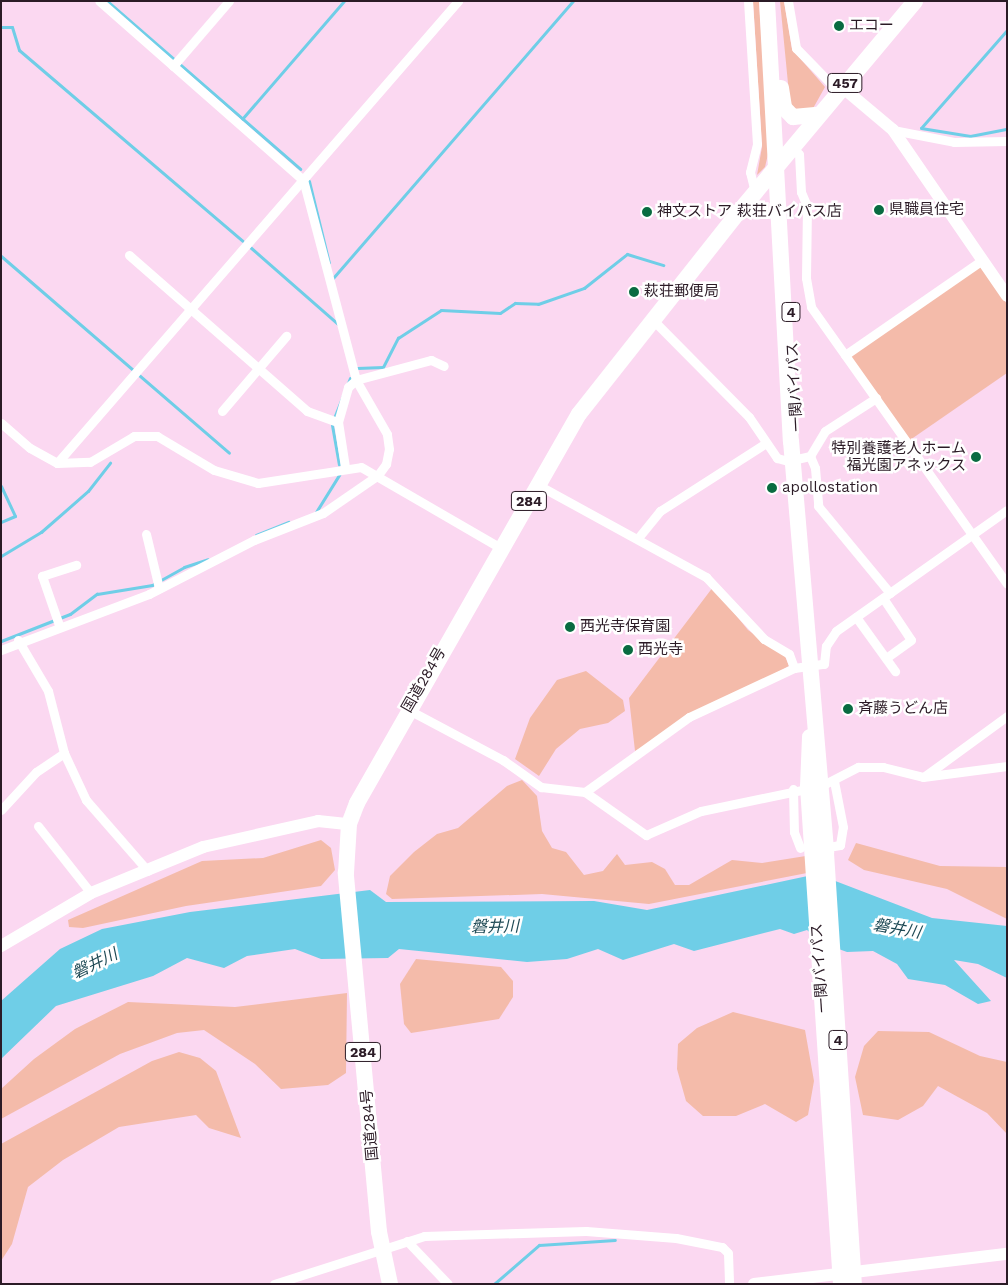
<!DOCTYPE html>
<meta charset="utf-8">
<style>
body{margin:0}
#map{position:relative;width:1008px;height:1285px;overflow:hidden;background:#fbd8f1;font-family:"Work Sans","Noto Sans JP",sans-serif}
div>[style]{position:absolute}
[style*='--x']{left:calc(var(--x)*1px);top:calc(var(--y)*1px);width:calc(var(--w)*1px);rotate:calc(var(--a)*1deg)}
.green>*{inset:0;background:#f4bbaa}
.water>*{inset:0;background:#6fcee7}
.stream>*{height:3px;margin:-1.5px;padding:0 1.5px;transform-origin:1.5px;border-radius:1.5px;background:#6fcee7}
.street>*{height:9px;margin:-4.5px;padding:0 4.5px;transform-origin:4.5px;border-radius:4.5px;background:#fff}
.secondary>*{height:12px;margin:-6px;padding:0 6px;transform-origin:6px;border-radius:6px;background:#fff}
.highway>*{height:16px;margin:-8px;padding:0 8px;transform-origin:8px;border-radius:8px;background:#fff}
.dots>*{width:14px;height:14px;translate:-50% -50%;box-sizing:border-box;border:2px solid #fff;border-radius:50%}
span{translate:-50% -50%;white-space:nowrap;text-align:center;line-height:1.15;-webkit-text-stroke:5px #fff;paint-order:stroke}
.shield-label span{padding:1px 4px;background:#fff;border:1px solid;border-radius:4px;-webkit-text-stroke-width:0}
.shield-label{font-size:14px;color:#2b1b26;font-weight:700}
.poi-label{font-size:15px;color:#2b1b26}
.left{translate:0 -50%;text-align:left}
.right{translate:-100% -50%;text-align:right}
.street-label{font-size:15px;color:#2b1b26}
.water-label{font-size:16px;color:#1f4a55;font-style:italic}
.frame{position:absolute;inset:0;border:2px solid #2b1b26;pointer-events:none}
</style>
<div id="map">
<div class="green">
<div style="clip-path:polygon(753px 1px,759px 1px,769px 150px,765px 167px,757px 175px,762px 147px)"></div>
<div style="clip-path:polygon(780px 1px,784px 1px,792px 49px,825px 87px,811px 112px,801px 115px,790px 104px)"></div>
<div style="clip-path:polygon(980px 266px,1007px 304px,1007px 373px,910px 440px,850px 356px)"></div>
<div style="clip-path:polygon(713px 587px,748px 630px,785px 656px,789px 666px,635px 751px,629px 698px)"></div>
<div style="clip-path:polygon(586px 671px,623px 700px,625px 711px,608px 723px,580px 729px,556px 749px,539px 776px,515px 759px,530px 718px,557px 680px)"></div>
<div style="clip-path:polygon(522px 780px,537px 796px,542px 831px,552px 848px,566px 852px,584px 875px,603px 871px,617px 854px,625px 865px,652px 862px,665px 869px,675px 885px,689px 885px,732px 860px,762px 863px,812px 855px,807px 873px,649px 904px,542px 894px,392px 899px,386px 894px,390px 876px,414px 852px,437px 834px,458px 828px,507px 786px)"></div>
<div style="clip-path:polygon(321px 840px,331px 848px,335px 870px,321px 886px,186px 906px,83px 928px,69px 927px,68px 920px,202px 861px,263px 858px)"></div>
<div style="clip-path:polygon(856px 843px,940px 866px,1007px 867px,1007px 919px,947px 889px,864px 870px,848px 860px)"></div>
<div style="clip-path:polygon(416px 959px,501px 967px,513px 981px,513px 997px,499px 1019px,411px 1033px,404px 1024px,400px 984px)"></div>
<div style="clip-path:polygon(347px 993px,346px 1073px,328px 1085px,281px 1089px,255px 1064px,204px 1030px,177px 1033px,120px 1054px,1px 1119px,1px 1089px,34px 1059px,75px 1029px,128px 1002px,235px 1007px)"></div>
<div style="clip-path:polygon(733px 1012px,805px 1030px,814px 1081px,808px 1115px,796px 1122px,765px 1104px,736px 1116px,703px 1116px,686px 1101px,677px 1069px,678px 1044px,697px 1028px)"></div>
<div style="clip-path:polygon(878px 1031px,929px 1032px,980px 1056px,1007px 1062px,1007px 1134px,987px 1113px,938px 1086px,923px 1106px,898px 1120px,863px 1115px,855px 1077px,864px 1046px)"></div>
<div style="clip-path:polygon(179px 1052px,200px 1058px,216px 1071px,241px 1138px,209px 1128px,196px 1115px,119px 1127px,63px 1160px,28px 1187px,12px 1244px,1px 1261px,1px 1144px,152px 1061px)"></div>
</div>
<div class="water">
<div style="clip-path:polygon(817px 874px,932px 918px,1007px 926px,1007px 978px,978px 964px,954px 960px,991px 1001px,978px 1004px,945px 985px,908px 979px,897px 964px,873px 951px,847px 952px,822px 943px,807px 930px,794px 934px,780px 929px,694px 951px,674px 944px,623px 960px,598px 949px,567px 959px,527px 962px,399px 949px,388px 958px,321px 959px,295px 949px,247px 956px,224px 968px,187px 958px,153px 976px,56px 1006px,1px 1059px,1px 1001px,60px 949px,102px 929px,190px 912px,370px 890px,386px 902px,594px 901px,647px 910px)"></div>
</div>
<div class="stream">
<div style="--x:107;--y:1;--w:256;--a:41"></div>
<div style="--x:1;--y:27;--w:11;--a:0"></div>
<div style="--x:12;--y:27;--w:24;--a:73"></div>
<div style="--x:19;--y:50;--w:294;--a:40.5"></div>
<div style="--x:1007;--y:30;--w:130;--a:131.3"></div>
<div style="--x:921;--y:128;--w:50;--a:9.3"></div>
<div style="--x:970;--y:136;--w:38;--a:-11"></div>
<div style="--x:242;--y:119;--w:156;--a:-49.2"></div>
<div style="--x:309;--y:181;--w:84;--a:76.3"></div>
<div style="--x:250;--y:247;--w:117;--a:41.2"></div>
<div style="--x:1;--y:256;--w:301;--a:40.8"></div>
<div style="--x:333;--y:278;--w:367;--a:-49.1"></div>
<div style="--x:357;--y:368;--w:26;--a:-2"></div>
<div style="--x:383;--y:367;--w:33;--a:-63"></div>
<div style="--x:398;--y:338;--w:51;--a:-33.1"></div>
<div style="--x:441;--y:310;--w:59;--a:2.9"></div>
<div style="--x:500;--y:313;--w:18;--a:-34"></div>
<div style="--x:515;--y:303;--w:23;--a:2"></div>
<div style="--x:538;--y:304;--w:49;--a:-19.2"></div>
<div style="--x:584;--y:288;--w:55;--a:-38.3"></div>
<div style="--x:627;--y:254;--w:38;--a:17"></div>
<div style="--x:334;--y:418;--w:43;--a:-68.2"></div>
<div style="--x:332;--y:425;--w:40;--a:80"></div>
<div style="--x:1;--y:486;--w:33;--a:65"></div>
<div style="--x:15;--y:516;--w:15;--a:157"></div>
<div style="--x:316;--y:512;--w:44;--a:-58.1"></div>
<div style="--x:256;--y:535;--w:35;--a:-22"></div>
<div style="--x:1;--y:556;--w:47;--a:-31"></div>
<div style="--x:41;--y:532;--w:62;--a:-41.1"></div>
<div style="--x:88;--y:491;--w:36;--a:-52"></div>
<div style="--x:1;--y:641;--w:74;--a:-21.4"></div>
<div style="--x:70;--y:614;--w:34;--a:-37"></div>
<div style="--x:97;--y:594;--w:56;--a:-9.3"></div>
<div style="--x:152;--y:585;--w:37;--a:-29"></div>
<div style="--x:184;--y:567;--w:25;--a:-18"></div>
<div style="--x:494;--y:1284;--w:60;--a:-40.9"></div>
<div style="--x:539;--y:1245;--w:76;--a:-3.8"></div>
</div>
<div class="street">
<div style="--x:748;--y:1;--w:143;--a:86.4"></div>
<div style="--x:757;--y:144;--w:29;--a:104"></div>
<div style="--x:750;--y:172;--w:21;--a:76"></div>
<div style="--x:788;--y:1;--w:48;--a:80.3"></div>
<div style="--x:796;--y:48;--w:60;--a:45.7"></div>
<div style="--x:173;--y:66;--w:86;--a:-49.3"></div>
<div style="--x:893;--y:130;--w:62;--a:11.1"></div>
<div style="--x:954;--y:142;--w:53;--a:-1.1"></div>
<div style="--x:792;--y:148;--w:9;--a:41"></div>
<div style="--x:799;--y:154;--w:38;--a:87"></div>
<div style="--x:801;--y:192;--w:15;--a:67"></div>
<div style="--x:807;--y:206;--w:72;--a:90.8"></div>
<div style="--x:806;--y:278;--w:29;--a:80"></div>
<div style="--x:811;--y:307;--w:339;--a:54.7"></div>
<div style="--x:129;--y:255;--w:237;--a:41.2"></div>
<div style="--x:307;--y:411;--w:33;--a:20"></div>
<div style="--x:652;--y:319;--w:138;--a:45.3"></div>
<div style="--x:749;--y:417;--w:50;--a:55.7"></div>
<div style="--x:777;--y:458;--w:11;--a:15"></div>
<div style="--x:788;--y:461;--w:23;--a:-13"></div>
<div style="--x:810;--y:456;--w:29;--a:-59"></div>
<div style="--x:825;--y:431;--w:61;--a:-32.9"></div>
<div style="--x:845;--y:355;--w:167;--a:-34.7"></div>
<div style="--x:222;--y:411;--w:99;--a:-49.5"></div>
<div style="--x:1;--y:423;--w:38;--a:41"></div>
<div style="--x:30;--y:448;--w:31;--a:29"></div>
<div style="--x:57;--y:463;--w:33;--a:-2"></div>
<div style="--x:90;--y:462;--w:51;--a:-30.6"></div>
<div style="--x:134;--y:436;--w:23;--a:0"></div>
<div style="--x:157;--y:436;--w:66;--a:30.8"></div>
<div style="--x:214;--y:470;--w:46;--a:16.5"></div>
<div style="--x:258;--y:483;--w:104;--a:-8.8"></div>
<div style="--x:361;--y:467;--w:162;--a:30.1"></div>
<div style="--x:810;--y:456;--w:13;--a:67"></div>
<div style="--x:815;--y:468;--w:38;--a:85"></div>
<div style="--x:818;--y:506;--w:113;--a:50.4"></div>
<div style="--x:57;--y:463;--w:612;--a:-49.04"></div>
<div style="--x:345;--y:467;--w:46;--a:-98.8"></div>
<div style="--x:338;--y:422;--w:36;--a:-74"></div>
<div style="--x:348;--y:387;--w:11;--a:-41"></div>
<div style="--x:356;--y:380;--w:78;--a:-14.9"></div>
<div style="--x:431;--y:360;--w:14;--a:25"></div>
<div style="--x:538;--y:485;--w:192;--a:28.7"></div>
<div style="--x:706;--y:577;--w:85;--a:46.9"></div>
<div style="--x:764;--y:639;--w:29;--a:31"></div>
<div style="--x:789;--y:654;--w:15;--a:70"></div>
<div style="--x:146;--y:534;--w:56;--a:76.5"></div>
<div style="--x:638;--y:538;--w:35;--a:-51"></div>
<div style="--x:660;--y:511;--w:126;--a:-32.7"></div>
<div style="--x:883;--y:598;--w:50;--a:56.3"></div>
<div style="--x:911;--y:640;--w:31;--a:144"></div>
<div style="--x:856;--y:617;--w:67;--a:54.2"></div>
<div style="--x:59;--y:625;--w:52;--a:-109.1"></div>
<div style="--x:42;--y:576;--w:36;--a:-18"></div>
<div style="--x:18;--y:640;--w:59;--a:59.5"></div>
<div style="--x:48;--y:691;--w:64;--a:75.5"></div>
<div style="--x:64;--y:753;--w:52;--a:64.9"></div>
<div style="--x:86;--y:800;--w:94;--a:48.9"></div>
<div style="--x:1;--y:650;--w:158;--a:-20.7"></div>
<div style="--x:149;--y:594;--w:118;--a:-27.2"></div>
<div style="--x:254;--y:540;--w:74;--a:-21.4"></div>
<div style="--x:323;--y:513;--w:67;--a:-34.6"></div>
<div style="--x:378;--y:475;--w:14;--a:-54"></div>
<div style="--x:386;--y:464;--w:15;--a:-79"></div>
<div style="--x:389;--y:449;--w:15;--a:-98"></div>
<div style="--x:387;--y:434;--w:62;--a:-119.9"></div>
<div style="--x:356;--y:380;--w:207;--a:-104.8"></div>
<div style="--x:303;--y:180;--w:271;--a:-138.7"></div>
<div style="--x:407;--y:709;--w:109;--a:28"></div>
<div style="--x:503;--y:760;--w:47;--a:35.4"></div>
<div style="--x:541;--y:787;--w:44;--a:6.5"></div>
<div style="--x:585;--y:792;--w:75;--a:35.2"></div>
<div style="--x:646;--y:835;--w:60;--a:-23.6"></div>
<div style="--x:701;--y:811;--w:123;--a:-11.8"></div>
<div style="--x:821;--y:786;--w:42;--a:-27.2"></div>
<div style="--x:858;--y:767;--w:25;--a:0"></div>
<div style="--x:883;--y:767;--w:41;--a:14"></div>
<div style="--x:923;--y:777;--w:85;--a:-7.5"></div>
<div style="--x:925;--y:776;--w:102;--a:-36.2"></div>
<div style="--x:793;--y:789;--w:43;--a:88.7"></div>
<div style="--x:794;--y:832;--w:17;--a:69"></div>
<div style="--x:585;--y:792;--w:128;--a:-35.8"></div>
<div style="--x:689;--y:717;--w:116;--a:-25"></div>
<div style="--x:794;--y:668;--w:30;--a:-8"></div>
<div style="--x:824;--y:664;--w:18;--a:-84"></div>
<div style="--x:826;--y:646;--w:18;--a:-56"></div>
<div style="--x:836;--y:631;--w:209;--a:-35.3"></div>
<div style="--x:1;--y:810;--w:52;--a:-47.4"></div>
<div style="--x:36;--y:772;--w:34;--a:-34"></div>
<div style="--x:38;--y:826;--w:85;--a:51.7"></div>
<div style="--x:834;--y:846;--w:6;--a:-9"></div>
<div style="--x:840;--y:845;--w:18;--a:-81"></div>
<div style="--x:843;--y:827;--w:47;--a:-101.1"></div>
<div style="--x:407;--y:1241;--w:59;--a:46.4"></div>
<div style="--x:274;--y:1284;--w:157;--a:-17.7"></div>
<div style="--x:424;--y:1236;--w:162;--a:-1.8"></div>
<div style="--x:586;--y:1231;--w:90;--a:4.4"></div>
<div style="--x:676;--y:1238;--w:47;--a:11.1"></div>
<div style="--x:722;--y:1247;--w:8;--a:45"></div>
<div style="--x:728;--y:1253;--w:31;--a:88"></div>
</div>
<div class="secondary">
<div style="--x:842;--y:87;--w:67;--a:40.1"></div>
<div style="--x:893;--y:130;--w:201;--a:55.5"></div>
<div style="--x:1;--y:946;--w:104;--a:-30.5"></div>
<div style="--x:91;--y:893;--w:121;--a:-22.3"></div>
<div style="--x:203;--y:847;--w:118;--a:-12.7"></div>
<div style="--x:318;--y:821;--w:31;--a:6"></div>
<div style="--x:754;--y:1284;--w:255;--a:-6.8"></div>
</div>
<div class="highway">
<div style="--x:767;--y:1;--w:441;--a:86.9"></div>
<div style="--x:791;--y:441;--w:413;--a:85.1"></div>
<div style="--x:826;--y:853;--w:432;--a:86.3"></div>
<div style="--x:781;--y:88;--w:20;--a:81"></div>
<div style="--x:784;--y:108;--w:13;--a:45"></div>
<div style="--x:793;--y:117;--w:25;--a:-5"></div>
<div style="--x:810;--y:737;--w:50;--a:92.3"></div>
<div style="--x:808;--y:787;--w:498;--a:86.2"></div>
<div style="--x:390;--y:1284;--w:53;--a:-101.9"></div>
<div style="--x:379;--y:1232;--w:361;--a:-95.3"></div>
<div style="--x:346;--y:873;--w:49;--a:-86.5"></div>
<div style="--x:349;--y:824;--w:22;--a:-69"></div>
<div style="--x:357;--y:803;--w:448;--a:-60.3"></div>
<div style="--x:579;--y:414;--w:256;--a:-51.7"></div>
<div style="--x:738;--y:213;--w:276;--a:-50.1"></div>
</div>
<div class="dots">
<div style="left:839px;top:26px;background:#096b41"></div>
<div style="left:879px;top:210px;background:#096b41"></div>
<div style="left:647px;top:212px;background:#096b41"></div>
<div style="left:634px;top:292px;background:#096b41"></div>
<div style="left:976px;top:457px;background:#096b41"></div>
<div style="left:772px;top:488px;background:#096b41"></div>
<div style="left:570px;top:627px;background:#096b41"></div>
<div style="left:628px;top:650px;background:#096b41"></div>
<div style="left:848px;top:709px;background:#096b41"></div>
</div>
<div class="shield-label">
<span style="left:845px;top:83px">457</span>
<span style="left:791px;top:312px">4</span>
<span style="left:529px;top:501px">284</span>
<span style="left:838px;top:1040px">4</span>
<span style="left:363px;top:1052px">284</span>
</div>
<div class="poi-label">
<span class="left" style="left:849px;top:26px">エコー</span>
<span class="left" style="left:889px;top:210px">県職員住宅</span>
<span class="left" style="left:657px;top:212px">神文ストア 萩荘バイパス店</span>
<span class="left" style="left:644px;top:292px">萩荘郵便局</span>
<span class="right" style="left:966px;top:457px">特別養護老人ホーム<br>福光園アネックス</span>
<span class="left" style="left:782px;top:488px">apollostation</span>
<span class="left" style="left:580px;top:627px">西光寺保育園</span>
<span class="left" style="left:638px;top:650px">西光寺</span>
<span class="left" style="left:858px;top:709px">斉藤うどん店</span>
</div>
<div class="street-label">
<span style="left:795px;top:387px;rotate:-93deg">一関バイパス</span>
<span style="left:424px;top:680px;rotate:-60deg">国道284号</span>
<span style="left:820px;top:968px;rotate:-94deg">一関バイパス</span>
<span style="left:370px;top:1125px;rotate:-95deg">国道284号</span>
</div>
<div class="water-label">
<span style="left:495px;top:927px;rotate:-1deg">磐井川</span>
<span style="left:897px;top:929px;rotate:10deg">磐井川</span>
<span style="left:95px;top:964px;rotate:-26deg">磐井川</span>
</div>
<div class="frame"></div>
</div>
